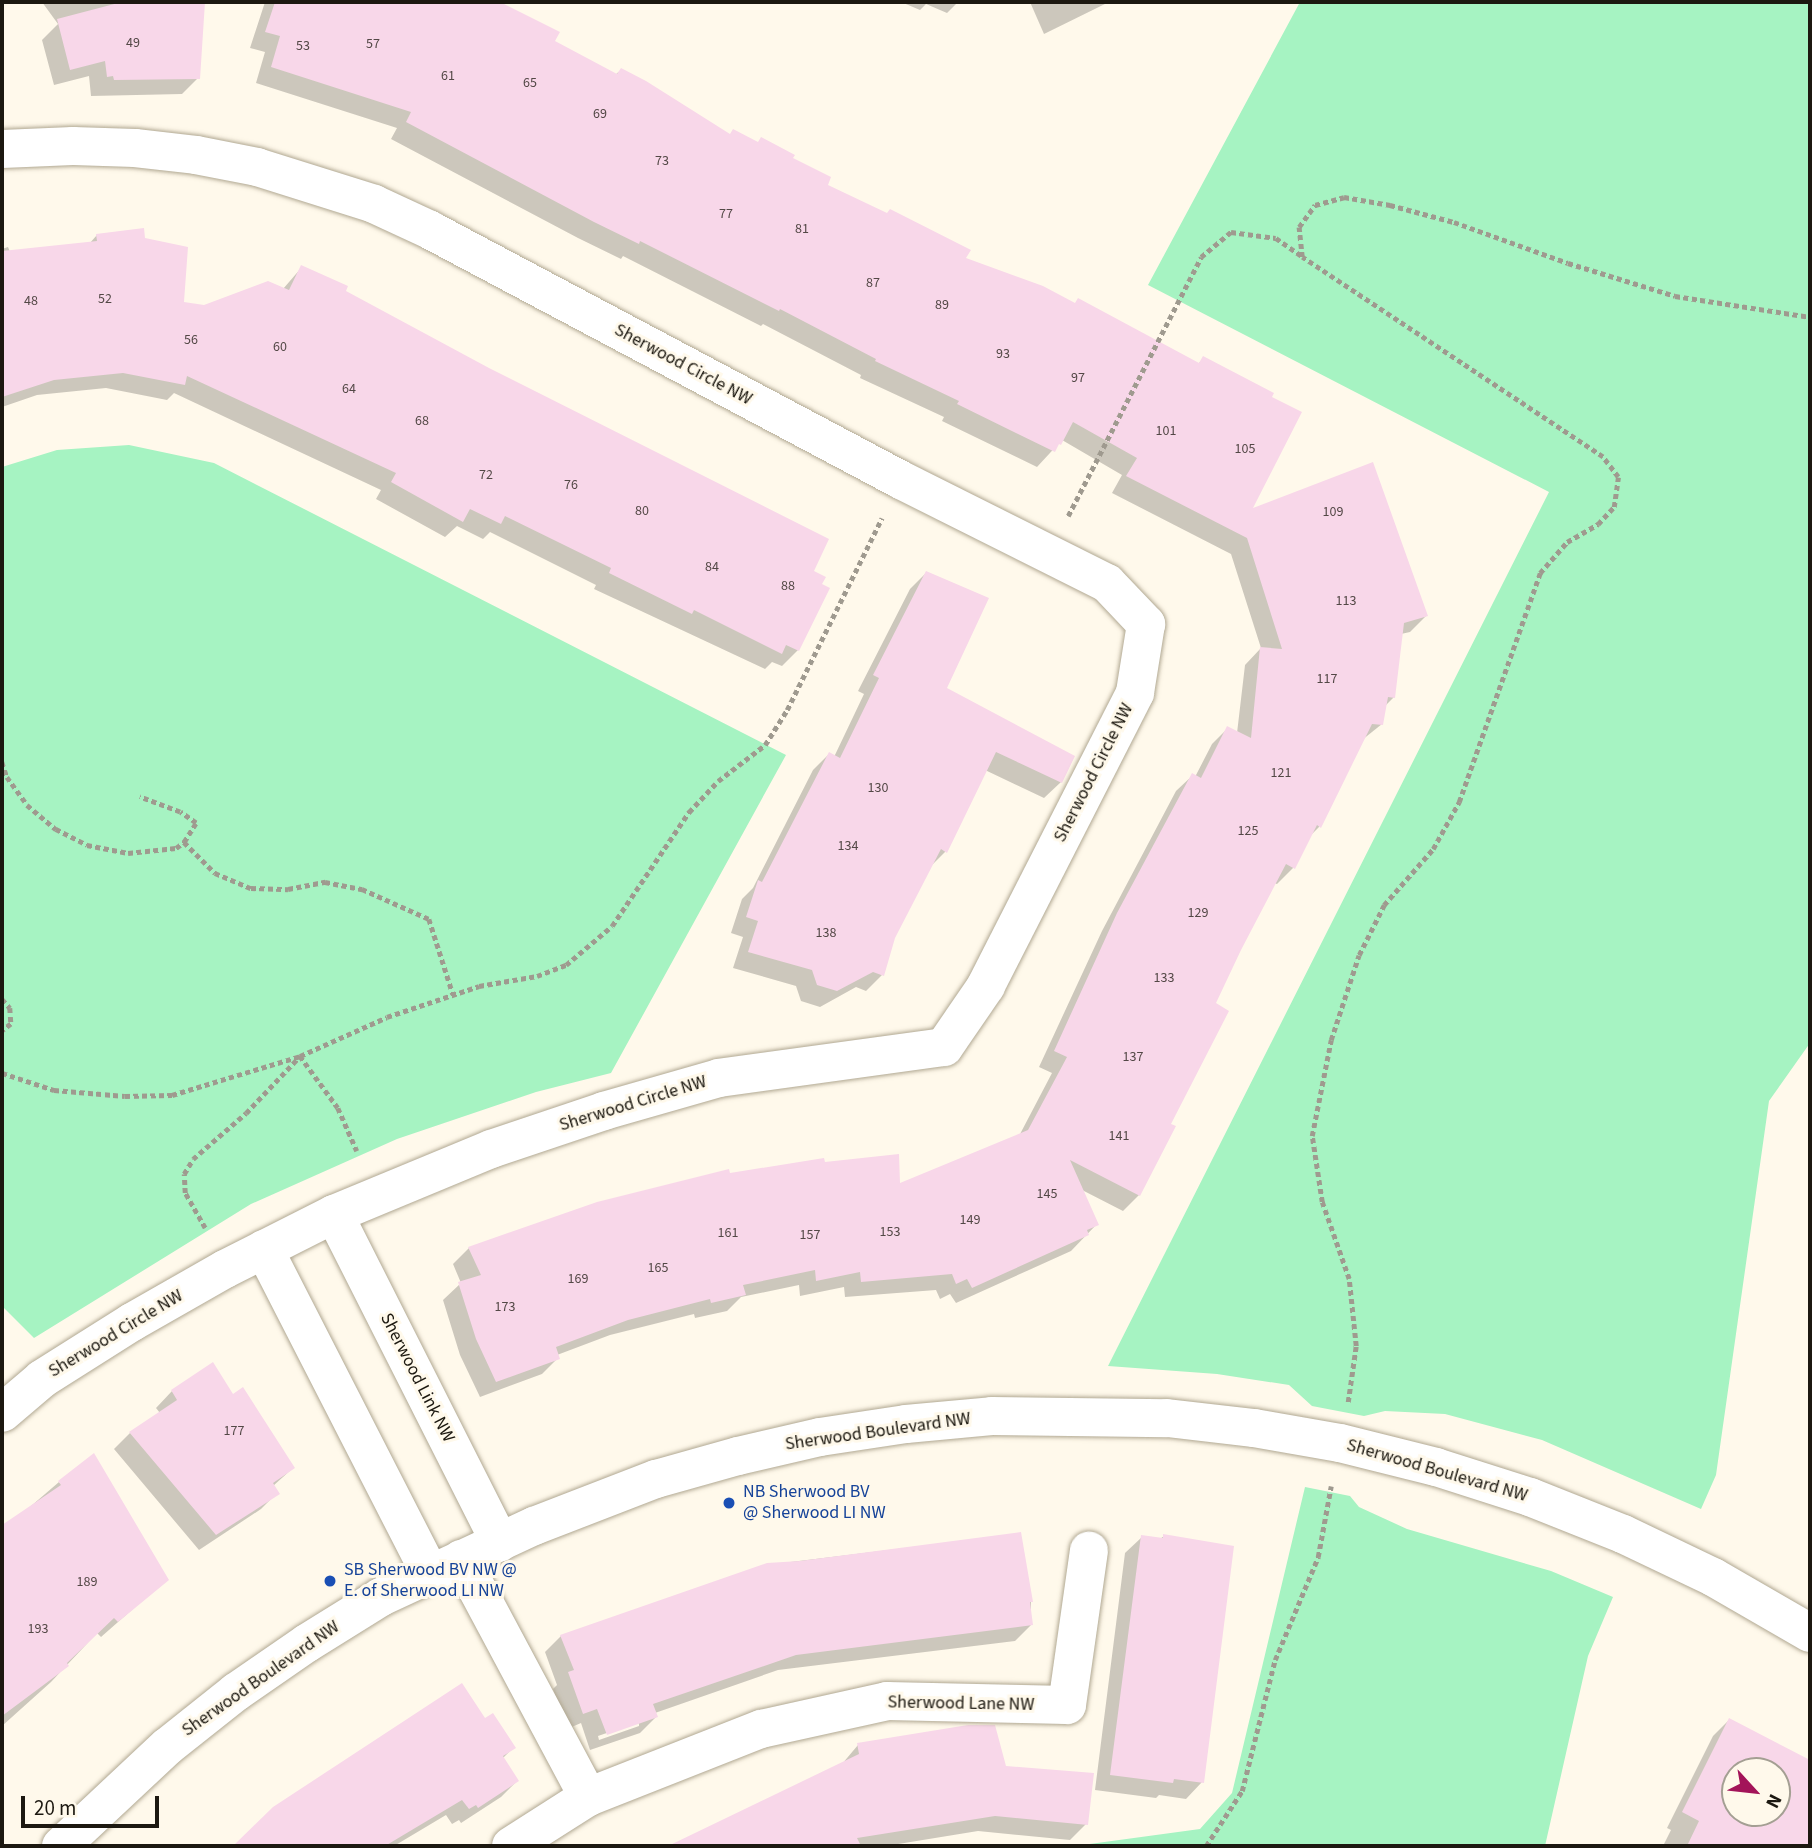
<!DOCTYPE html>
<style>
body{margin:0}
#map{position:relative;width:1812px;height:1848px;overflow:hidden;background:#fff9eb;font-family:"Source Sans 3",sans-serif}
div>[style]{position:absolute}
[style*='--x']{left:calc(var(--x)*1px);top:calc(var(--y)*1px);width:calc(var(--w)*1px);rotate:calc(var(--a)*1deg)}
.green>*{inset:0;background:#a6f3c2}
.shadow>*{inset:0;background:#0003}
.building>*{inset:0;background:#f8d7e9}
.path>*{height:4.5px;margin-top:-2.25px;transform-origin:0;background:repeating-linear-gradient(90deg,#9f9a8f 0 5px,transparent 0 8.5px)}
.roads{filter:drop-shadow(0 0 2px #b1a892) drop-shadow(0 0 2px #b1a892)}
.minor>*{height:38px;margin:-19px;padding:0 19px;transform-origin:19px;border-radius:19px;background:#fff}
.dots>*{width:19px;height:19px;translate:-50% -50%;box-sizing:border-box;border:4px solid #fff9eb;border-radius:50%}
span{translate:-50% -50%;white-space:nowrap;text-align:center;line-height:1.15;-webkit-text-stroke:6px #fff9eb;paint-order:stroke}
.number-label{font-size:14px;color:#534846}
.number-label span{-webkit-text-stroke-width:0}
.street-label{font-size:18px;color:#1c1810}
.transit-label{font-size:18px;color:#164399}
.left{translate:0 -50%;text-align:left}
.frame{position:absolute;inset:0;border:4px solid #1c1810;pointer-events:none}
.north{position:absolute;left:1721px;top:1757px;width:70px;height:70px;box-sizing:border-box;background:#fff9eb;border:2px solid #a49f93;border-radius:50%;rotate:117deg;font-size:19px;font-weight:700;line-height:28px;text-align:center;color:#1c1810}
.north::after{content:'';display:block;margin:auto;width:24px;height:32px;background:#a31459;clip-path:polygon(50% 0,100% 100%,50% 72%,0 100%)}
.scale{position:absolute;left:21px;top:1796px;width:138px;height:32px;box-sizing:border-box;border:4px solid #1c1810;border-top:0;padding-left:9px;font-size:21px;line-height:24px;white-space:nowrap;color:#1c1810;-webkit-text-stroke:5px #fff9eb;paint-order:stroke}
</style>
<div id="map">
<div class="green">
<div style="clip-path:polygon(1300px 2px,1810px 2px,1810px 1043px,1769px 1101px,1716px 1475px,1701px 1509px,1542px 1440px,1445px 1414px,1385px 1411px,1364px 1416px,1312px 1406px,1289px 1385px,1217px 1374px,1108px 1366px,1549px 492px,1148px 285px)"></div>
<div style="clip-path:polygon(129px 445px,214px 463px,786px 755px,611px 1073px,536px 1092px,397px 1139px,251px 1204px,34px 1338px,2px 1306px,2px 467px,57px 450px)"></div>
<div style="clip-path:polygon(1305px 1487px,1350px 1496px,1359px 1507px,1407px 1529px,1551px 1571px,1613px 1597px,1588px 1656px,1545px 1846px,1075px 1846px,1200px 1829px,1232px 1793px)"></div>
</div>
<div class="shadow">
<div style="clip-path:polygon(42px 2px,203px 2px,198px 78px,182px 94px,91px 96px,89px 76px,54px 85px,42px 40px,58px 24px)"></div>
<div style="clip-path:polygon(265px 2px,497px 2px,557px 33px,553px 42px,615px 75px,621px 70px,729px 135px,791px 159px,825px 186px,964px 259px,1198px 364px,1203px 359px,1249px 511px,1426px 616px,1410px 632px,1401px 634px,1394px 697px,1385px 706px,1382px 724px,1362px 740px,1319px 827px,1309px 837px,1293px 868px,1277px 884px,1274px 883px,1213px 1004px,1139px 1195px,1123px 1211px,1082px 1190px,1097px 1224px,1071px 1251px,956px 1303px,950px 1294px,940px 1299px,936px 1290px,845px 1297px,844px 1287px,800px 1296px,799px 1285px,741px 1297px,727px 1311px,695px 1318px,694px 1314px,610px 1335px,557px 1355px,558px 1358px,542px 1374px,480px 1397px,460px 1355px,443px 1300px,461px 1283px,453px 1264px,469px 1248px,729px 1175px,823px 1164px,898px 1186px,1019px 1136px,1052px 1073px,1039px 1067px,1102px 931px,1176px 791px,1193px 775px,1195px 777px,1212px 744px,1228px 728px,1237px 733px,1245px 665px,1261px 648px,1231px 554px,1112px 493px,1122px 475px,1062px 440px,1037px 467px,942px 421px,944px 417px,860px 378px,861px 375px,763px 324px,761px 326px,623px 256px,621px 259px,578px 238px,391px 139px,397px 128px,256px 83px,265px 52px,250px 48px)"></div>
<div style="clip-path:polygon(901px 2px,958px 2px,947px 13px,926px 4px,920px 10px)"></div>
<div style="clip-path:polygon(1030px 2px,1109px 2px,1044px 34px)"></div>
<div style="clip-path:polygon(97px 235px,143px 239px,182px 303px,204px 307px,283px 289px,302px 267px,811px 572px,798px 650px,782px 666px,772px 662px,765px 669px,594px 589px,596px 585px,490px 532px,483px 539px,457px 526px,445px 537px,376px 499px,381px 490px,174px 393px,167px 400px,106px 388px,37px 395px,2px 407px,2px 249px,8px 247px,10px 252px,89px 244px)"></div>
<div style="clip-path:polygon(926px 573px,944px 689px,1061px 782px,1044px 798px,985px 770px,945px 852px,929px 868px,894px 938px,882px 975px,866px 991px,856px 987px,820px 1007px,801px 1001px,796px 986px,733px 968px,743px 937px,731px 933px,742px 899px,753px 888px,813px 770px,829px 754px,834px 757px,864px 694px,858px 691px,910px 589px)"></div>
<div style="clip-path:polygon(172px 1391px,233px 1396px,293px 1468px,273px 1486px,277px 1493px,261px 1509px,199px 1550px,114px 1449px,130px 1433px,160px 1413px,156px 1408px)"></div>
<div style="clip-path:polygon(59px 1482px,167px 1579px,101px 1637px,97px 1633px,51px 1682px,2px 1726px,2px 1531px)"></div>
<div style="clip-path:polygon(evenodd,1020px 1534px,1031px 1601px,1031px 1625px,1015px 1641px,778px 1670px,655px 1713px,656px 1717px,640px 1733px,590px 1750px,581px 1723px,567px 1729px,553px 1689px,557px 1685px,545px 1652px,561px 1636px,766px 1565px,1020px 1534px,639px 1722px,639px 1726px,599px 1740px,598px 1736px,639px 1722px)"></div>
<div style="clip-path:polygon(1164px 1536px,1202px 1782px,1186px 1799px,1159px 1795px,1156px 1798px,1095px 1790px,1125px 1553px,1142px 1537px,1160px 1539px)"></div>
<div style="clip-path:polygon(484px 1720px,513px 1748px,502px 1759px,517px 1781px,501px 1797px,461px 1823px,459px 1820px,452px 1824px,446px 1815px,394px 1846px,236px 1846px,274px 1808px)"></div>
<div style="clip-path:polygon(evenodd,1729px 1720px,1810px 1762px,1808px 1775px,1810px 1777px,1810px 1846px,1663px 1846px,1671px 1830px,1667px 1828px,1713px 1736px,1729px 1720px,1735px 1771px,1777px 1771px,1777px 1813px,1735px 1813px,1735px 1771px)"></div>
<div style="clip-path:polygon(858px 1745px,1004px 1768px,1086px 1824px,1070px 1840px,978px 1831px,886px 1846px,673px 1846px,842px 1764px)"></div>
</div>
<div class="building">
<div style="clip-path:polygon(122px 2px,205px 2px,200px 79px,114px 80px,113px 76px,107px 77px,105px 61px,70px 70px,57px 19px)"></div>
<div style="clip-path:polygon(275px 2px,500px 2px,560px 32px,555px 41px,617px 74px,621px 68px,646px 81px,730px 134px,733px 129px,758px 142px,761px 137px,795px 155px,793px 158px,831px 177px,828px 185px,887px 213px,890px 209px,971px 250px,966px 258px,1043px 286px,1075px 303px,1078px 298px,1199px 363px,1203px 356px,1274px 393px,1272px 397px,1302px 412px,1253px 508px,1373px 462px,1428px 616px,1404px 623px,1395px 698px,1388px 697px,1383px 725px,1372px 724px,1321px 828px,1317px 825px,1295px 869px,1286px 864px,1241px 950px,1216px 1003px,1229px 1011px,1171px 1124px,1176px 1126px,1140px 1196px,1070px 1160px,1099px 1225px,1087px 1230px,1089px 1235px,972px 1288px,967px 1279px,956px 1284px,952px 1274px,861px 1282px,860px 1272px,816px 1281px,815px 1270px,743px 1285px,746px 1295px,711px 1303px,710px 1299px,628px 1320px,556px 1347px,560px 1359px,496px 1382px,476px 1339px,458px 1282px,481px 1275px,468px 1247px,597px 1202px,729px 1169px,730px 1173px,824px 1158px,825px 1162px,899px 1154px,900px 1183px,1028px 1130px,1067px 1057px,1054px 1051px,1117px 913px,1192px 773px,1201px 778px,1227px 726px,1251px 738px,1260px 647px,1282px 649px,1247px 538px,1126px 476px,1137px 458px,1073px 422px,1061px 445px,1059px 444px,1055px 452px,957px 404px,959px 401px,875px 361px,876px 359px,780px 309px,779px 311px,640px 241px,639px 244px,594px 222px,406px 122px,411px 112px,271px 67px,280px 36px,265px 32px)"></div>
<div style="clip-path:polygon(144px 228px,145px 238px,188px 247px,184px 302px,204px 305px,268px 281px,289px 290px,301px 265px,348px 286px,346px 291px,489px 368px,829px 539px,814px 571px,826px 577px,822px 584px,830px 588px,799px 651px,786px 645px,782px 654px,694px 610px,692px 614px,609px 573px,611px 568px,505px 516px,501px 524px,470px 509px,463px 522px,391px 482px,396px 473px,187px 376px,185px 385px,123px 373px,54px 380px,2px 397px,2px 251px,97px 241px,96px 234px)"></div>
<div style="clip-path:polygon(926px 571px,989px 598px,947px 688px,1075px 756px,1062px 783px,996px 752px,947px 853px,941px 849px,895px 938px,884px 976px,873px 972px,837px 991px,817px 985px,812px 970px,748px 952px,758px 921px,746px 917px,758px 880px,762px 882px,829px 752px,840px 758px,879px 678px,873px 675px)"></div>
<div style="clip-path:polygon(213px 1362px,233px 1394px,243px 1387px,295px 1468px,273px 1483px,280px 1494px,216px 1535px,129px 1432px,177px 1400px,171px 1390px)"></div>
<div style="clip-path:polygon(94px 1453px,169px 1580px,118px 1622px,114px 1618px,67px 1663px,69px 1666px,2px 1716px,2px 1525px,61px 1485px,58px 1481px)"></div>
<div style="clip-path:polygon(1021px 1532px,1033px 1602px,1030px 1602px,1033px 1625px,796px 1655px,653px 1704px,658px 1717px,607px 1735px,597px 1709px,583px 1714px,568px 1672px,574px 1670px,560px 1635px,767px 1563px,800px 1561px)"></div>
<div style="clip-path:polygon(1163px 1534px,1234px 1546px,1204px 1783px,1174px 1779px,1173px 1783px,1110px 1775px,1141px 1535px,1163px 1538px)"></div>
<div style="clip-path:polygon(462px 1683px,485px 1718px,493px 1713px,516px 1748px,503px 1756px,519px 1781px,478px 1808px,476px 1805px,469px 1809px,462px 1800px,385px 1846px,233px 1846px,273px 1807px)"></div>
<div style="clip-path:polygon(evenodd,1729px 1718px,1810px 1760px,1810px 1846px,1687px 1846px,1699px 1821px,1682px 1812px,1729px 1718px,1735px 1771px,1777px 1771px,1777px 1813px,1735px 1813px,1735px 1771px)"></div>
<div style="clip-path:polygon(968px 1725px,995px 1725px,1006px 1766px,1094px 1773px,1088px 1825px,995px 1816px,857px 1838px,861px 1846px,668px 1846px,859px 1754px,857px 1743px)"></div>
</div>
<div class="path">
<div style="--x:1068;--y:516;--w:291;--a:-62.8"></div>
<div style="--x:1201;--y:257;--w:39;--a:-40"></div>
<div style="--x:1231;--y:232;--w:45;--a:7.6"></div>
<div style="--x:1276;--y:238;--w:32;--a:35"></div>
<div style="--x:2;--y:762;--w:16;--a:72"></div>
<div style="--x:7;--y:777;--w:34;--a:54"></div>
<div style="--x:27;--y:805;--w:38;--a:40"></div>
<div style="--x:56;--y:829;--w:35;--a:27"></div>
<div style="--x:87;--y:845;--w:42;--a:11"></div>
<div style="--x:128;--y:853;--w:48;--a:-5.9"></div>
<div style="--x:176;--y:848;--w:10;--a:-37"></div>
<div style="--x:184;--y:842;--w:22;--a:-58"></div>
<div style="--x:196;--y:823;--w:19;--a:-145"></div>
<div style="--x:180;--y:812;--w:43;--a:-159.4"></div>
<div style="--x:184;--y:842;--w:44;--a:45"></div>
<div style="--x:215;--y:873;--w:39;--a:23"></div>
<div style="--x:251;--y:888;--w:37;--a:2"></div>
<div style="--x:288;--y:889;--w:38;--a:-11"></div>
<div style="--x:325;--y:882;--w:38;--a:11"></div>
<div style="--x:362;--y:889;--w:73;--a:24.1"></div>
<div style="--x:429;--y:919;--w:79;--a:72.3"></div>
<div style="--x:2;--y:999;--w:12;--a:48"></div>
<div style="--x:10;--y:1008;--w:16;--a:86"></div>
<div style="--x:11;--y:1024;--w:11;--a:142"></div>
<div style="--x:2;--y:1073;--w:55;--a:18.1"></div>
<div style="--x:54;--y:1090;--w:71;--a:4.8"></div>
<div style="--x:125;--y:1096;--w:47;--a:-1.2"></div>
<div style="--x:172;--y:1095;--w:134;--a:-16.9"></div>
<div style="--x:300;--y:1056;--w:95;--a:-24.1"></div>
<div style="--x:387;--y:1017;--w:97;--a:-18.6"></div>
<div style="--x:479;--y:986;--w:59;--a:-9.8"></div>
<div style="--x:537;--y:976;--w:31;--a:-21"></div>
<div style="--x:566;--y:965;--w:60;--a:-40.3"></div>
<div style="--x:612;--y:926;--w:138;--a:-56"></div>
<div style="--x:689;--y:812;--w:42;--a:-46.9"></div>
<div style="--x:718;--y:781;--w:59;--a:-37.5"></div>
<div style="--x:765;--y:745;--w:41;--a:-57.8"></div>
<div style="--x:787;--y:710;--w:214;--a:-63.7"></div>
<div style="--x:205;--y:1228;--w:40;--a:-119.7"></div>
<div style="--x:185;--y:1193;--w:19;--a:-93"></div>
<div style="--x:184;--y:1174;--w:17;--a:-59"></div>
<div style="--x:193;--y:1159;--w:70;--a:-41"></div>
<div style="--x:246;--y:1113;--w:79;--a:-46.5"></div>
<div style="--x:300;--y:1056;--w:64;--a:53.8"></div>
<div style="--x:338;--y:1108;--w:47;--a:66.2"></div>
<div style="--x:1348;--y:1402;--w:57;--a:-81.9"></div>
<div style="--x:1356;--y:1346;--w:67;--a:-96"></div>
<div style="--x:1349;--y:1279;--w:82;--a:-109.3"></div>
<div style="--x:1322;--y:1202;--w:67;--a:-98.6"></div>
<div style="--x:1312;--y:1136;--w:98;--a:-78.8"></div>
<div style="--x:1331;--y:1040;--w:89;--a:-71.8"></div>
<div style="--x:1359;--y:955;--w:56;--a:-63.4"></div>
<div style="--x:1384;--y:905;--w:74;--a:-48.8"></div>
<div style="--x:1433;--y:849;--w:54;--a:-61"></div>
<div style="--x:1459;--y:802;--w:243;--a:-70.5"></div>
<div style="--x:1540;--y:573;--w:41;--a:-48.9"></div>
<div style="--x:1567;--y:542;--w:36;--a:-30"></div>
<div style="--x:1598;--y:524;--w:23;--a:-47"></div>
<div style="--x:1614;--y:507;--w:30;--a:-82"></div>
<div style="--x:1618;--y:477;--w:25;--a:-127"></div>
<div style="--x:1603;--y:457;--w:361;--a:-146.4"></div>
<div style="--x:1302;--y:257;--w:30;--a:-96"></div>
<div style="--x:1299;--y:227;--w:27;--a:-54"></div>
<div style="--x:1315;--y:205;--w:30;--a:-15"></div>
<div style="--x:1344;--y:197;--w:47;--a:9.9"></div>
<div style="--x:1390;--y:205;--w:66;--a:14.9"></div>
<div style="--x:1454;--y:222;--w:121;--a:19.8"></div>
<div style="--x:1568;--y:263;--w:112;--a:17.1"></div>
<div style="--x:1675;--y:296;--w:137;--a:8.8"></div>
<div style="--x:1206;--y:1846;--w:66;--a:-56.8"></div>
<div style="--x:1242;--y:1791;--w:135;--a:-75.9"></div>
<div style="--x:1275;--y:1660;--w:112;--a:-67.3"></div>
<div style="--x:1318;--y:1557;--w:72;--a:-79.6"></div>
</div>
<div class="roads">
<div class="minor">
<div style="--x:2;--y:149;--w:71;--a:-2.4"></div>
<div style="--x:73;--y:146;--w:62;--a:1.8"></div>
<div style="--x:135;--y:148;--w:61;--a:6.5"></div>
<div style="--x:196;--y:155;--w:62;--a:11.1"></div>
<div style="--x:257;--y:167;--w:123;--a:17.5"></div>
<div style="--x:374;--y:204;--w:62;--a:24.9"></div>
<div style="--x:430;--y:230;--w:533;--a:27.96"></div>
<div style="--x:901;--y:480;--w:230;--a:26.6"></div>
<div style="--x:1107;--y:583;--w:57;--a:46.4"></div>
<div style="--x:1146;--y:624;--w:70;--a:99.1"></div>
<div style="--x:1135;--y:693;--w:329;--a:117"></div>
<div style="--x:986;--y:986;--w:74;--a:124.5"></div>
<div style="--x:944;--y:1047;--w:227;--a:172.2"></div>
<div style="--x:719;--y:1078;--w:120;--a:164"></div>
<div style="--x:604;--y:1111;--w:119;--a:161.4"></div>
<div style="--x:491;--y:1149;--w:170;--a:157.5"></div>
<div style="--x:334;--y:1214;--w:122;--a:153.2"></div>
<div style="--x:225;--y:1269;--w:107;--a:150.3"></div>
<div style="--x:132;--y:1322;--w:107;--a:147.7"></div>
<div style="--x:42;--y:1379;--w:52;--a:139.6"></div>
<div style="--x:334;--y:1214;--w:368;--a:63.2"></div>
<div style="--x:264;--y:1249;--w:365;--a:62.9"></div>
<div style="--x:461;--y:1559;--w:270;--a:61.9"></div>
<div style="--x:61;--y:1846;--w:146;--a:-43.1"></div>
<div style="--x:168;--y:1746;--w:87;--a:-38.5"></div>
<div style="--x:236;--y:1692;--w:86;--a:-34.6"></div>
<div style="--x:307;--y:1643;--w:87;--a:-31.9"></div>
<div style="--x:381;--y:1597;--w:169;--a:-24.9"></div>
<div style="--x:534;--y:1526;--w:131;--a:-21.1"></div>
<div style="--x:656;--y:1479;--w:85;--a:-15.7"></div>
<div style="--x:738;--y:1456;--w:84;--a:-13"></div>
<div style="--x:820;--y:1437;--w:87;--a:-8.6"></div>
<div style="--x:906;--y:1424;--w:86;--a:-5.3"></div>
<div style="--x:992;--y:1416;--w:175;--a:0.7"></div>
<div style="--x:1167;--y:1418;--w:88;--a:6.6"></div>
<div style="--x:1254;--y:1428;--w:87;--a:9.9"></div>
<div style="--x:1340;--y:1443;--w:99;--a:14"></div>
<div style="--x:1436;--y:1467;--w:99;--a:17.7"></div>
<div style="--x:1530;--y:1497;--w:100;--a:21.7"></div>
<div style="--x:1623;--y:1534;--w:100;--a:25.5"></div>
<div style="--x:1713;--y:1577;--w:112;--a:30"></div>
<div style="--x:511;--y:1846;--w:91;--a:-32.5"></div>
<div style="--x:588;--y:1797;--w:186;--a:-21.5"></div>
<div style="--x:761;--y:1729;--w:129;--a:-12.5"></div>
<div style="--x:887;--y:1701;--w:180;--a:1.3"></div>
<div style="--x:1067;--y:1705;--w:156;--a:-81.9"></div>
</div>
</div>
<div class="dots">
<div style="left:729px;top:1503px;background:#1a4fb4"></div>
<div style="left:330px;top:1581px;background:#1a4fb4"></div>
</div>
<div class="number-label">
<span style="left:133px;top:43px">49</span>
<span style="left:373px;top:44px">57</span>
<span style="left:303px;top:46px">53</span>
<span style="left:448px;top:76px">61</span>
<span style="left:530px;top:83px">65</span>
<span style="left:600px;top:114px">69</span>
<span style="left:662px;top:161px">73</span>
<span style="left:726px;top:214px">77</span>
<span style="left:802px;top:229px">81</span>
<span style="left:873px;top:283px">87</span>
<span style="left:105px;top:299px">52</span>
<span style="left:31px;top:301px">48</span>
<span style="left:942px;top:305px">89</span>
<span style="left:191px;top:340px">56</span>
<span style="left:280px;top:347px">60</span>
<span style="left:1003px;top:354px">93</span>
<span style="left:1078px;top:378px">97</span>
<span style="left:349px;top:389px">64</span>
<span style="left:422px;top:421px">68</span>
<span style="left:1166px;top:431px">101</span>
<span style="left:1245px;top:449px">105</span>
<span style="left:486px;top:475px">72</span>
<span style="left:571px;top:485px">76</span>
<span style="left:642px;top:511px">80</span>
<span style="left:1333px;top:512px">109</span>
<span style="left:712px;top:567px">84</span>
<span style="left:788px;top:586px">88</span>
<span style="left:1346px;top:601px">113</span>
<span style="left:1327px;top:679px">117</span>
<span style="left:1281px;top:773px">121</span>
<span style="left:878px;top:788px">130</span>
<span style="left:1248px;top:831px">125</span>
<span style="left:848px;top:846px">134</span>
<span style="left:1198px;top:913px">129</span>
<span style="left:826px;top:933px">138</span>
<span style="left:1164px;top:978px">133</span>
<span style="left:1133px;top:1057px">137</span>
<span style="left:1119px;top:1136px">141</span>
<span style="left:1047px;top:1194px">145</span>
<span style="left:970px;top:1220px">149</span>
<span style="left:890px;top:1232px">153</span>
<span style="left:728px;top:1233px">161</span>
<span style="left:810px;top:1235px">157</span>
<span style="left:658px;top:1268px">165</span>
<span style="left:578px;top:1279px">169</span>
<span style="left:505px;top:1307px">173</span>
<span style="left:234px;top:1431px">177</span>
<span style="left:87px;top:1582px">189</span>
<span style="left:38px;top:1629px">193</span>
</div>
<div class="street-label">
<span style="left:683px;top:365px;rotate:28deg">Sherwood Circle NW</span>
<span style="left:1094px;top:773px;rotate:-63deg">Sherwood Circle NW</span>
<span style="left:633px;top:1104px;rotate:-17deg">Sherwood Circle NW</span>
<span style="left:116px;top:1334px;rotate:-31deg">Sherwood Circle NW</span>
<span style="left:417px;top:1378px;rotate:63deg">Sherwood Link NW</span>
<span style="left:878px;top:1432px;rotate:-8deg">Sherwood Boulevard NW</span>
<span style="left:1437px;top:1471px;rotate:16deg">Sherwood Boulevard NW</span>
<span style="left:261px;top:1679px;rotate:-35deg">Sherwood Boulevard NW</span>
<span style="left:961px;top:1704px;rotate:1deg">Sherwood Lane NW</span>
</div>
<div class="transit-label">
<span class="left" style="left:743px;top:1503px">NB Sherwood BV<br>@ Sherwood LI NW</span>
<span class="left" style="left:344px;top:1581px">SB Sherwood BV NW @<br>E. of Sherwood LI NW</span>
</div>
<div class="frame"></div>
<div class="north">N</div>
<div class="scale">20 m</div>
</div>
